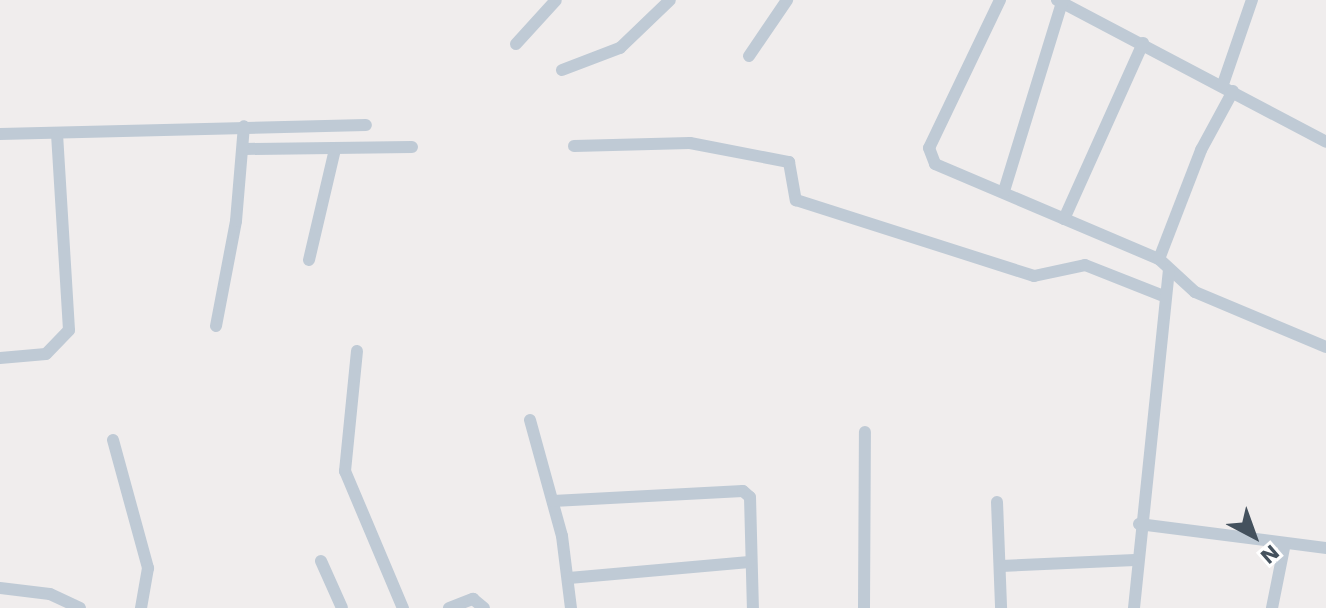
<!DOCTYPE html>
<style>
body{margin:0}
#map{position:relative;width:1326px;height:608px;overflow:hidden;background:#f0eded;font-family:"Work Sans",sans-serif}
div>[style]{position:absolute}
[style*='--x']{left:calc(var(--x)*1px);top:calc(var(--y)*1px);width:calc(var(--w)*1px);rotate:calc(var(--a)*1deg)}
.minor>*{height:12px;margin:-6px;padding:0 6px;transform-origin:6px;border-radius:6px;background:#bfcad5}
span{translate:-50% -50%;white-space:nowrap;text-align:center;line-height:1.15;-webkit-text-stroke:7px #fff;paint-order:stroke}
.north{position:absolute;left:1214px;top:496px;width:80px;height:80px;-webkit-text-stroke:6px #fff;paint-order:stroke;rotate:139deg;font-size:22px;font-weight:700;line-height:32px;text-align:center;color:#44515d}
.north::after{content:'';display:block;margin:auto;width:28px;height:36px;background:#44515d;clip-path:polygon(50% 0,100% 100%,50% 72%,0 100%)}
</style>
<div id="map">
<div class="minor">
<div style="--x:1000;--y:0;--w:164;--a:115.6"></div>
<div style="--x:929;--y:148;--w:17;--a:69"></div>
<div style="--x:935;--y:164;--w:243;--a:23"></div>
<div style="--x:1159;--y:259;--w:49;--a:42.5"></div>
<div style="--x:1195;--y:292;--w:142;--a:22.8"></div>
<div style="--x:1057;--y:0;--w:304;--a:27.8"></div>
<div style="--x:516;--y:44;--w:59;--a:-47.7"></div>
<div style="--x:749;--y:56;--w:68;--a:-55.8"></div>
<div style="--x:562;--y:70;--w:62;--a:-20.8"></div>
<div style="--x:620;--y:48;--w:69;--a:-43.8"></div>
<div style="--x:1223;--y:84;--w:89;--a:-71"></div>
<div style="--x:0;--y:134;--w:366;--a:-1.4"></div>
<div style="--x:574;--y:146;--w:116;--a:-1.5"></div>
<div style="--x:690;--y:143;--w:101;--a:10.9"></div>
<div style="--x:789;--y:162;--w:39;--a:80"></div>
<div style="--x:796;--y:200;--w:250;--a:17.7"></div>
<div style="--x:1034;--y:276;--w:52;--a:-12.2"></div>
<div style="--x:1085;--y:265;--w:82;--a:21.5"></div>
<div style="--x:244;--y:149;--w:168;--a:-0.7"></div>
<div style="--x:1004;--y:191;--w:197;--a:-72.9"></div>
<div style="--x:1064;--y:219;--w:193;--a:-65.8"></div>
<div style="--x:1159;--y:259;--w:117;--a:-68.9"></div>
<div style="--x:1201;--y:150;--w:67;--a:-61.5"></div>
<div style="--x:309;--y:260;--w:114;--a:-76.8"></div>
<div style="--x:216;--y:326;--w:107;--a:-79.2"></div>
<div style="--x:236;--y:221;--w:95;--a:-85.2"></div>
<div style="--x:357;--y:351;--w:121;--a:95.7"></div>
<div style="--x:345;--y:471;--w:149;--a:67.1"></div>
<div style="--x:0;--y:358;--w:46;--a:-5"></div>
<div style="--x:46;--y:354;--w:33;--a:-46"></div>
<div style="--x:69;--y:330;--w:194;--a:-93.5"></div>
<div style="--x:530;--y:420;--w:120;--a:74.6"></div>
<div style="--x:562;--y:536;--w:73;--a:82.9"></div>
<div style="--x:113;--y:440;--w:133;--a:74.7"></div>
<div style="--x:148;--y:568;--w:41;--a:99.9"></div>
<div style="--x:553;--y:501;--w:190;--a:-3"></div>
<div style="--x:743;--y:491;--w:9;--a:41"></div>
<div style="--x:750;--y:497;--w:111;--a:88.5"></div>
<div style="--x:997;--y:502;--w:106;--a:87.8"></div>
<div style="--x:1139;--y:524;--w:189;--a:7.3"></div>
<div style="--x:321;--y:561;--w:51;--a:65.9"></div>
<div style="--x:1001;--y:566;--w:134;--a:-2.6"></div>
<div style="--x:569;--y:578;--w:181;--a:-5.1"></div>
<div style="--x:0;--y:588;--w:50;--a:6.8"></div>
<div style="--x:50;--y:594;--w:33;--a:25"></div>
<div style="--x:449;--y:608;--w:26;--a:-21"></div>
<div style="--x:473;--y:599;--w:14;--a:39"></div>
<div style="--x:864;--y:608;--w:176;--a:-89.7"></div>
<div style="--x:1134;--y:608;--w:339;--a:-84.1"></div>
<div style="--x:1272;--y:608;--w:66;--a:-78.7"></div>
</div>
<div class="north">N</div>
</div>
